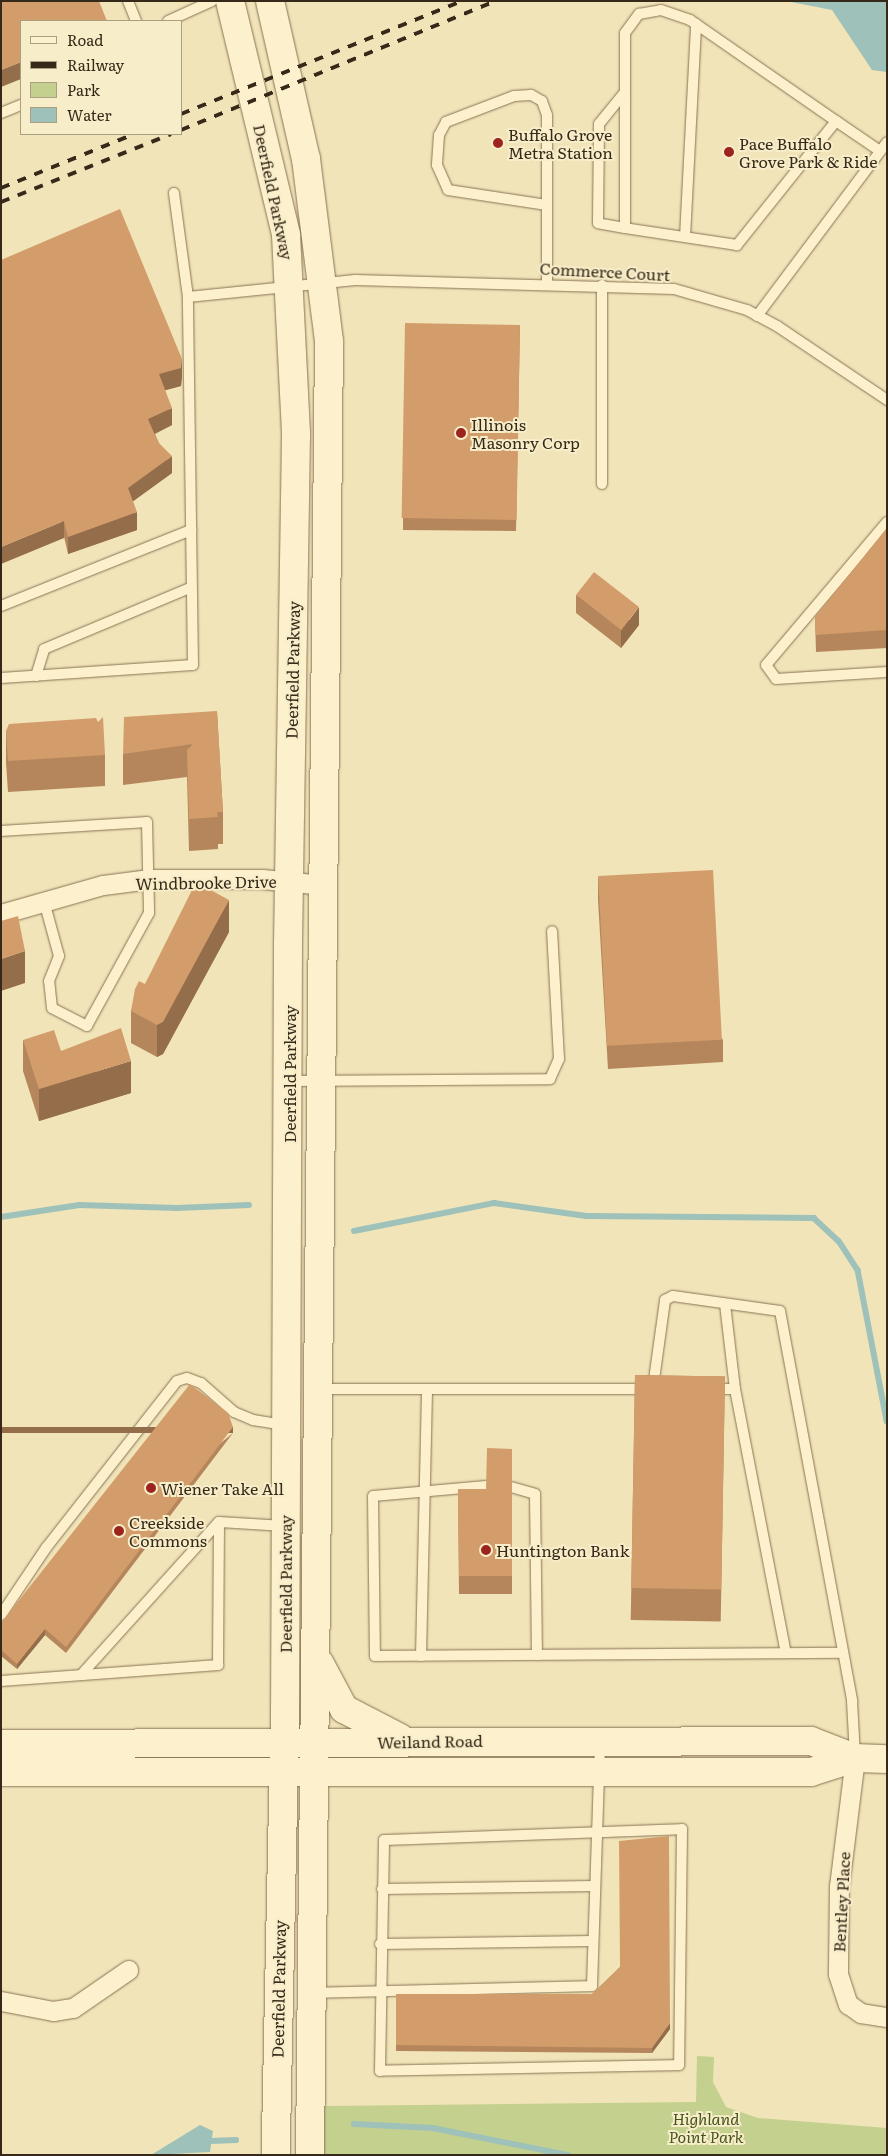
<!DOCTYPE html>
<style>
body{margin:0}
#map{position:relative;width:888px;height:2156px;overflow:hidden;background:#f1e4b9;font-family:Literata,serif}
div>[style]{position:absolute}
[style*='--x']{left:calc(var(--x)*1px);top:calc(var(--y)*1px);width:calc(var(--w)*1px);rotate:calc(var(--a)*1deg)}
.green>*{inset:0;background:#c4d08d}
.water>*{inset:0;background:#9ec1b9}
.stream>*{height:5.5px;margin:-2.75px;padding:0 2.75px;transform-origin:2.75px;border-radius:2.75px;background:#9ec1b9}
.roads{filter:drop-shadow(0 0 1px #897353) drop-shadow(0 0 1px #897353)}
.lane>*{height:10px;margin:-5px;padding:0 5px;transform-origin:5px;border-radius:5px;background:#fcf0cd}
.street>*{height:19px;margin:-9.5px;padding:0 9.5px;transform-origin:9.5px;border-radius:9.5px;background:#fcf0cd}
.secondary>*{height:28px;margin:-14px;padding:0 14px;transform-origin:14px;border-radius:14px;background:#fcf0cd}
.rail>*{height:4px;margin-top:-2px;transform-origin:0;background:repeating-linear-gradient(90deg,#362919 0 9px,transparent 0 18px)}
.wall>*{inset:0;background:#b5865c;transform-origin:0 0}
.shaded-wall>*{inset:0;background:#946d4b;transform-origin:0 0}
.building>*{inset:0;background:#d39c6b;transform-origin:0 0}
.dots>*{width:14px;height:14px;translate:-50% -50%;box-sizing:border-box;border:2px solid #f8edc9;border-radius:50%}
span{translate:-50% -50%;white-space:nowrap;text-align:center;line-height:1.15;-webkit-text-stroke:4px #f8edc9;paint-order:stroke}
.poi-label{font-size:16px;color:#362919}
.left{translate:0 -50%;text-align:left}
.street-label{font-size:16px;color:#362919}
.park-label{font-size:16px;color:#44551e;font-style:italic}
.frame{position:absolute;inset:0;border:2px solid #362919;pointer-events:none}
.legend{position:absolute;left:20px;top:20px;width:162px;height:115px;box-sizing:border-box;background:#f8edc9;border:1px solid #aa9f83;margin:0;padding:6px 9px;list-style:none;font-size:15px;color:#362919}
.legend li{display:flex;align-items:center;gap:10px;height:25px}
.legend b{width:25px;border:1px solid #aa9f83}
</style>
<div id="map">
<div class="green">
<div style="clip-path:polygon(697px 2056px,714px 2057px,713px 2082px,726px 2107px,758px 2118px,887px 2128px,887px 2155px,324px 2155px,324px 2106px,696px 2102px)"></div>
</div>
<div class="water">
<div style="clip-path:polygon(786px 1px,887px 1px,887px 72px,872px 70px,832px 10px)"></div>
<div style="clip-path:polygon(200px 2125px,213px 2131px,210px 2152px,151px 2155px)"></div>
</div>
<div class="stream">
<div style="--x:1;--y:1217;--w:79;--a:-8.7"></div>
<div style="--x:79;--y:1205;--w:98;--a:1.8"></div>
<div style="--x:177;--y:1208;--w:72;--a:-2.4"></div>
<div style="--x:354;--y:1231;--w:143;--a:-11.3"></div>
<div style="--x:494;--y:1203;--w:93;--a:8"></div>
<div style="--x:586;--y:1216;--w:228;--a:0.5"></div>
<div style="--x:814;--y:1218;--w:34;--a:43"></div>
<div style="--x:839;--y:1241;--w:35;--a:57"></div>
<div style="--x:858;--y:1270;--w:154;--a:79.1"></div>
<div style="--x:354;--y:2124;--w:79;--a:2.9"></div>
<div style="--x:433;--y:2128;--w:138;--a:11.3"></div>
<div style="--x:211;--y:2141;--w:25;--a:-2"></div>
</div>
<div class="roads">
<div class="lane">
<div style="--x:128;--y:1;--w:22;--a:68"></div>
<div style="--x:168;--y:21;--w:48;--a:-24.4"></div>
<div style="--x:1;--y:113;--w:22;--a:-22"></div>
<div style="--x:836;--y:121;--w:159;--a:128.6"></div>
<div style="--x:737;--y:245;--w:113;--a:-171.4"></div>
<div style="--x:625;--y:228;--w:195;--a:-90"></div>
<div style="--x:625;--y:33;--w:24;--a:-54"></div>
<div style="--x:639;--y:14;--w:22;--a:-10"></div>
<div style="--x:661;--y:10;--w:31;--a:19"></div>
<div style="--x:690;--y:20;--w:7;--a:34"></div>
<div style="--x:696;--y:24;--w:170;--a:34.7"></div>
<div style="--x:836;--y:121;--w:53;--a:34.3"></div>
<div style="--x:625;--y:228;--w:27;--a:-170"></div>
<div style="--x:598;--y:223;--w:99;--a:-89.4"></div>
<div style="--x:599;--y:124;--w:41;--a:-50.9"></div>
<div style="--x:685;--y:237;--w:213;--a:-87"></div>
<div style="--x:547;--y:283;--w:168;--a:-90"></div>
<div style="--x:547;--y:115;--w:15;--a:-110"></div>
<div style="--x:542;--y:101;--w:13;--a:-151"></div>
<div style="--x:531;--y:95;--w:17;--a:177"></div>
<div style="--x:514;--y:96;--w:73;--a:159.1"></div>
<div style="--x:446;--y:122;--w:15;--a:118"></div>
<div style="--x:439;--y:135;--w:30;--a:94"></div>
<div style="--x:437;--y:165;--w:27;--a:66"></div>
<div style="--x:448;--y:190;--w:100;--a:8.6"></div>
<div style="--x:188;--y:297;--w:168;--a:-5.8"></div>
<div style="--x:355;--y:280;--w:319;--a:1.6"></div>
<div style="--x:674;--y:289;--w:76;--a:16"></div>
<div style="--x:747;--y:310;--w:34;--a:28"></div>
<div style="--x:777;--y:326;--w:133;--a:33.9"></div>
<div style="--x:757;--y:316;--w:217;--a:-53.2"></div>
<div style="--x:602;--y:484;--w:199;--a:-90"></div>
<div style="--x:887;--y:522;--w:187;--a:130.2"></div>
<div style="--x:766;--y:665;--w:17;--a:54"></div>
<div style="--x:776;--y:679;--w:111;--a:-3.6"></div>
<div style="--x:1;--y:606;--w:205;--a:-21.8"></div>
<div style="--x:36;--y:676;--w:28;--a:-73"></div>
<div style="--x:44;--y:649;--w:160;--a:-22.7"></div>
<div style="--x:1;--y:678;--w:192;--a:-3.9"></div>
<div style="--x:193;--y:665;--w:368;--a:-90.8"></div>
<div style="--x:188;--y:297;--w:105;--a:-97.7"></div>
<div style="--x:1;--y:831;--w:146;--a:-3.5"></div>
<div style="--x:147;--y:822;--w:91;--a:88.7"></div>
<div style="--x:149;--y:913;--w:129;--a:118.8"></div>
<div style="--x:87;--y:1026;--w:39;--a:-153"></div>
<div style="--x:52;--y:1008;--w:27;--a:-96"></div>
<div style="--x:49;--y:981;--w:27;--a:-68"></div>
<div style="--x:59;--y:956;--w:57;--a:-105.3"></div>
<div style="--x:289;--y:1081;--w:261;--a:-0.4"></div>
<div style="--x:550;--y:1079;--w:22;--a:-66"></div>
<div style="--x:559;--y:1059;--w:128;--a:-93.1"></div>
<div style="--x:725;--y:1304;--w:86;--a:83.3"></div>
<div style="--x:735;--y:1389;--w:269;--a:79.1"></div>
<div style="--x:653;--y:1387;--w:88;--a:-82.1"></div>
<div style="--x:665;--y:1300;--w:9;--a:-27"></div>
<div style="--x:673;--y:1296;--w:108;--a:8"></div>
<div style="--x:780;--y:1311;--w:397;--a:79.5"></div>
<div style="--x:852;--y:1701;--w:56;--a:86.9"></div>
<div style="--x:319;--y:1389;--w:329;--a:0"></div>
<div style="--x:713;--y:1389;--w:22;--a:0"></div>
<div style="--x:486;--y:1486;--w:113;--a:174.9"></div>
<div style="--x:373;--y:1496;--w:160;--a:89.3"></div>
<div style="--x:375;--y:1656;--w:468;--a:-0.4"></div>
<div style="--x:511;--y:1487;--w:25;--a:16"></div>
<div style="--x:535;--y:1494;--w:161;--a:89.3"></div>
<div style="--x:1;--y:1615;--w:81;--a:-56.1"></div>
<div style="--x:46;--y:1548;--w:212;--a:-51.9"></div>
<div style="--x:177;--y:1381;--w:10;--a:-17"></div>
<div style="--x:187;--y:1378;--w:15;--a:20"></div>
<div style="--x:201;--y:1383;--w:44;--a:41.3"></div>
<div style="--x:234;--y:1412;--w:21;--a:23"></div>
<div style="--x:253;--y:1420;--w:31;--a:9"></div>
<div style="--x:421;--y:1656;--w:267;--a:-88.7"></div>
<div style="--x:81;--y:1675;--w:206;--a:-48"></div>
<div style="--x:1;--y:1681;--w:218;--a:-4.2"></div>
<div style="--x:218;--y:1665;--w:143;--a:-89.6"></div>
<div style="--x:219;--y:1522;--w:66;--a:3.5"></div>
<div style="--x:682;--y:1829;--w:236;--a:90.7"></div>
<div style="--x:679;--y:2065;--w:299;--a:178.9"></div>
<div style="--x:380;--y:2071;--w:231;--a:-89"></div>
<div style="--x:384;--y:1840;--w:298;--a:-2.1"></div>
<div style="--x:382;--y:1889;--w:212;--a:-0.8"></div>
<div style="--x:380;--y:1944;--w:213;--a:-0.8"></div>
<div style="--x:313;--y:1993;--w:279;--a:-1.4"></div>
<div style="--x:592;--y:1986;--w:244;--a:-88.1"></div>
</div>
<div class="street">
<div style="--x:1;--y:914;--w:106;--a:-15.9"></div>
<div style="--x:103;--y:885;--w:47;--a:-7.3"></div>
<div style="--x:150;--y:879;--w:112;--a:0"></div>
<div style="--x:262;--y:879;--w:62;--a:5.5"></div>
<div style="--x:855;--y:1758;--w:129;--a:97.1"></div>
<div style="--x:839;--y:1886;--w:88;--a:90.7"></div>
<div style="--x:838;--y:1974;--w:32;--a:72"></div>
<div style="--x:848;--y:2004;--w:16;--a:35"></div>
<div style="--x:861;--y:2013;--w:26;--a:9"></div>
<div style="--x:1;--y:2001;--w:53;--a:10.9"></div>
<div style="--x:53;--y:2011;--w:20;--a:-9"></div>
<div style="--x:73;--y:2008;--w:67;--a:-34.6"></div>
</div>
<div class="secondary">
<div style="--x:230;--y:1;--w:241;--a:76.5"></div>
<div style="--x:286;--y:235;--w:200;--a:87.1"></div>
<div style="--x:296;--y:435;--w:508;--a:90.9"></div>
<div style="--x:288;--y:943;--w:765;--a:90.22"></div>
<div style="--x:285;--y:1708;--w:447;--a:91.2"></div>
<div style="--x:270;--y:1;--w:162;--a:77.2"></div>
<div style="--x:306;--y:159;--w:183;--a:82.8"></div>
<div style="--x:329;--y:341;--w:1814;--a:90.6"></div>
<div style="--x:320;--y:1664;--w:51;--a:61.9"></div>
<div style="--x:344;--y:1709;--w:63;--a:27.4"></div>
<div style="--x:1;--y:1744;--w:810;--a:-0.21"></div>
<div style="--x:811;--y:1741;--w:47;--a:21.1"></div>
<div style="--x:1;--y:1772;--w:810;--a:0"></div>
<div style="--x:811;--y:1772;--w:46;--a:-17.7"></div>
<div style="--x:855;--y:1758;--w:32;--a:2"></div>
</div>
</div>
<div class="rail">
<div style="--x:181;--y:114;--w:303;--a:-21.9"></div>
<div style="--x:181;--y:130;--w:340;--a:-22.3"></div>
<div style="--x:1;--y:188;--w:144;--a:-22.1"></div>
<div style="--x:1;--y:202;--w:183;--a:-21.8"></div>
</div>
<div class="wall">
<div style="clip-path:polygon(1px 260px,182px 376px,181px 386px,165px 390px,172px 425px,155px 434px,172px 473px,133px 501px,137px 530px,68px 554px)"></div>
<div style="clip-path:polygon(520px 325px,516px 531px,403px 530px,403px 518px)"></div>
<div style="clip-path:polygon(887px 528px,887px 648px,816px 652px,815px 617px)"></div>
<div style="clip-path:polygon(576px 595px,639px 625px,621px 648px,576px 613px)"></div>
<div style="clip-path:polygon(217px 711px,223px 812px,223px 844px,218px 844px,218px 849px,189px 851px,187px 777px,123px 785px,123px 754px)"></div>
<div style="clip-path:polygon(6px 731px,105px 755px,105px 786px,8px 792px,6px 763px)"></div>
<div style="clip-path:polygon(598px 877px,723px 1040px,723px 1062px,608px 1069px,598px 900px)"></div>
<div style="clip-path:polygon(229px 932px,163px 1054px,157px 1057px,131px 1043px,131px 1011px,145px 984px)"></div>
<div style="clip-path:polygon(23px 1040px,61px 1051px,131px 1093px,39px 1121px,23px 1071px)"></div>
<div style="left:635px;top:1375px;width:90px;height:245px;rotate:1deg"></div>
<div style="clip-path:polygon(233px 1433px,66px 1653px,45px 1635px,17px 1669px,1px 1656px,1px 1623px)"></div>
<div style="clip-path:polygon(512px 1449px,512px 1594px,459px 1594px,458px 1489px,486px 1489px)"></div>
<div style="clip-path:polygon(620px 1967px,670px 2029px,652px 2053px,396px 2051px,396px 1994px,592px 1994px)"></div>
</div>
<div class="shaded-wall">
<div style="clip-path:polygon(21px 62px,21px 79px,1px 87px,1px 70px)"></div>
<div style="clip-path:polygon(182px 359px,182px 376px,181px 386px,159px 392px,159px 374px)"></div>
<div style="clip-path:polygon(172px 408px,172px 425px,148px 437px,148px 419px)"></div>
<div style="clip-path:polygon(172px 456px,172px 473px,128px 505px,128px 488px)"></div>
<div style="clip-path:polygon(137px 512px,137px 530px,68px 554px,68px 537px)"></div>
<div style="clip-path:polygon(64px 521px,64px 538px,1px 564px,1px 547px)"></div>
<div style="clip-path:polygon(639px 607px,639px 625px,621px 648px,621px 631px)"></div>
<div style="clip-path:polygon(229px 900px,229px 932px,163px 1054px,157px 1057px,157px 1025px)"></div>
<div style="clip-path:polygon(25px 951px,25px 983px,1px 991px,1px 959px)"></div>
<div style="clip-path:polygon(131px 1061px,131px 1093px,39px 1121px,39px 1089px)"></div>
<div style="clip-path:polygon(1px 1092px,2px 1092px,1px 1124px)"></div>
<div style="left:233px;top:1427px;width:6px;height:276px;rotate:90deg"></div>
<div style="clip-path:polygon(45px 1629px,45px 1635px,17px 1669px,17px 1664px)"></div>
<div style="clip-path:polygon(670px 2023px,670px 2029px,652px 2053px,652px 2048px)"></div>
</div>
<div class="building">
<div style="clip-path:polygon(1px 1px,99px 1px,107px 21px,21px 21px,21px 62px,1px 70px)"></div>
<div style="clip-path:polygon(120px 209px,182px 359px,181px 368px,159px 374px,172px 408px,148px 419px,158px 442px,172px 456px,128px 488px,137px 512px,68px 537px,64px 521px,1px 547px,1px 260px)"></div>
<div style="left:405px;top:323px;width:115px;height:195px;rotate:1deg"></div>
<div style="clip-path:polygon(887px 528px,887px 630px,816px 635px,815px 617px)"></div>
<div style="left:594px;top:572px;width:57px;height:29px;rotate:38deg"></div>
<div style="clip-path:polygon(217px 711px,223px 812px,217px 812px,218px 817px,189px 819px,187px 750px,193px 744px,123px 754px,124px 717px)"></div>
<div style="clip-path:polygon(103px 717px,105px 755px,8px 761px,6px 731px,9px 724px,96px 718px,98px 722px)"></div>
<div style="left:713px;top:870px;width:170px;height:115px;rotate:87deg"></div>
<div style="clip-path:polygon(196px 882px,229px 900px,163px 1022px,157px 1025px,131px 1011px,135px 989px,139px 981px,145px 984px)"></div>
<div style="clip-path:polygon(18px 916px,25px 951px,1px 959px,1px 921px)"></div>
<div style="clip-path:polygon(121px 1028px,131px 1061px,39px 1089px,23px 1040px,54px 1030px,61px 1051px)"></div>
<div style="left:635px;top:1375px;width:90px;height:213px;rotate:1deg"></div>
<div style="clip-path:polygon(190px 1384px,228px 1413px,233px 1427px,66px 1647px,45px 1629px,17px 1664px,1px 1650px,1px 1623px)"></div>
<div style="clip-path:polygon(487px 1448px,512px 1449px,512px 1576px,459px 1576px,458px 1489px,486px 1489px)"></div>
<div style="clip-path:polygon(669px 1836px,670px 2023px,652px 2048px,396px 2045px,396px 1994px,592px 1994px,620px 1967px,619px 1841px)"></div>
</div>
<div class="dots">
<div style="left:498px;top:143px;background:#9d241e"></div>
<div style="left:729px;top:152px;background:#9d241e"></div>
<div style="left:461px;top:433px;background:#9d241e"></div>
<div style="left:151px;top:1488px;background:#9d241e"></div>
<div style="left:119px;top:1531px;background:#9d241e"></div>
<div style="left:486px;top:1550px;background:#9d241e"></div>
</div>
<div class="poi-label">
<span class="left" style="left:508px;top:143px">Buffalo Grove<br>Metra Station</span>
<span class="left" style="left:739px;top:152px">Pace Buffalo<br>Grove Park &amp; Ride</span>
<span class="left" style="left:471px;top:433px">Illinois<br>Masonry Corp</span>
<span class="left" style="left:161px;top:1488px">Wiener Take All</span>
<span class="left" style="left:129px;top:1531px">Creekside<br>Commons</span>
<span class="left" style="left:496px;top:1550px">Huntington Bank</span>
</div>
<div class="street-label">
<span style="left:274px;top:192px;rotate:78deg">Deerfield Parkway</span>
<span style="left:605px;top:271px;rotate:3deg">Commerce Court</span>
<span style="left:292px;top:670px;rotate:-89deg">Deerfield Parkway</span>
<span style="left:206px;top:882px;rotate:-1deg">Windbrooke Drive</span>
<span style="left:289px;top:1074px;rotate:-90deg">Deerfield Parkway</span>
<span style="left:285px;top:1584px;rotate:-90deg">Deerfield Parkway</span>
<span style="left:430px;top:1741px;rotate:-1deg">Weiland Road</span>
<span style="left:841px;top:1902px;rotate:-87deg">Bentley Place</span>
<span style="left:278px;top:1989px;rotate:-89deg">Deerfield Parkway</span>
</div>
<div class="park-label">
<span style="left:706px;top:2127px">Highland<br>Point Park</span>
</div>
<div class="frame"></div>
<ul class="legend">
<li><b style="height:6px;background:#fcf0cd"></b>Road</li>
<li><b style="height:6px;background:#362919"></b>Railway</li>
<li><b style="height:14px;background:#c4d08d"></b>Park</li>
<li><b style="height:14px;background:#9ec1b9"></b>Water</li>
</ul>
</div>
